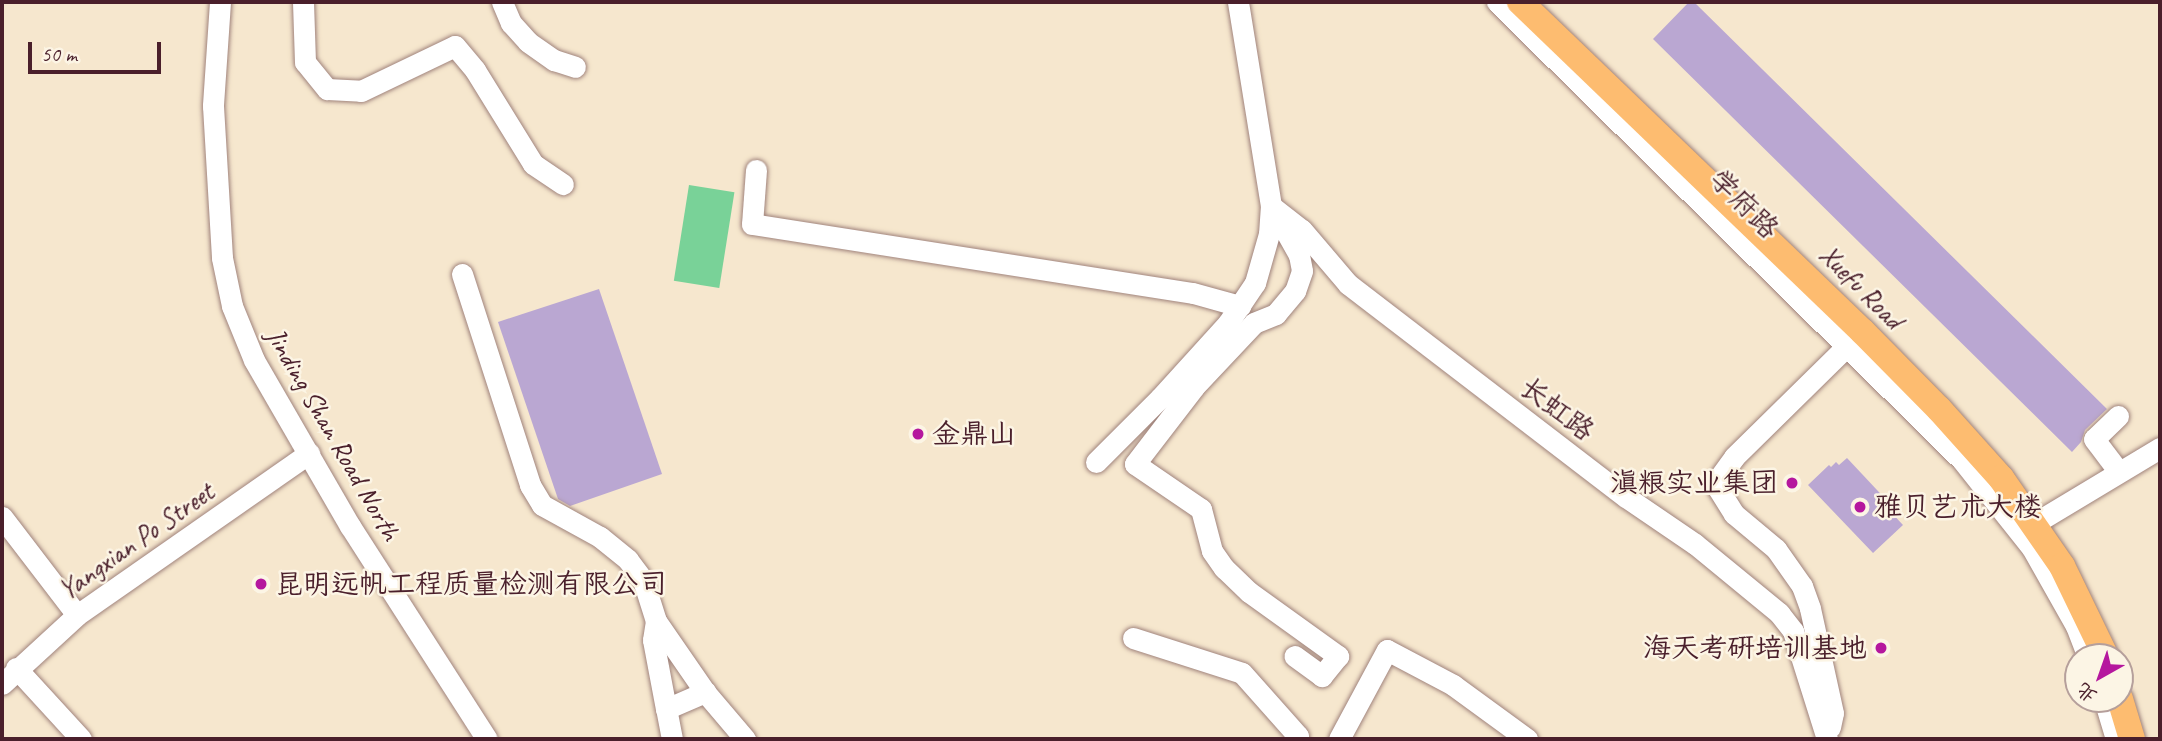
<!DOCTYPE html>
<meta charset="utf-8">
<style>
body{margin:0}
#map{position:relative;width:2162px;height:741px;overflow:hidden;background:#f6e7ce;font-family:Caveat,"LXGW WenKai TC",sans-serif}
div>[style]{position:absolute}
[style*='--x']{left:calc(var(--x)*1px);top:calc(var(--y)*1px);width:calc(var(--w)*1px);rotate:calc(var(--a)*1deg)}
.green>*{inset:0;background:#79d298;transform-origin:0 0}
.building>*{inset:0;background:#baa7d2}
.roads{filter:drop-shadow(0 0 2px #a0837c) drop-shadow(0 0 2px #a0837c)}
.minor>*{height:21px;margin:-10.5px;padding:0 10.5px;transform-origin:10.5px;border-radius:10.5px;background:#fff}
.major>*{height:26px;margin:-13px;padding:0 13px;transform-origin:13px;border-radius:13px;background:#fdbc70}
.dots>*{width:19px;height:19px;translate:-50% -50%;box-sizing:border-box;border:4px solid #fcf5e5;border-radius:50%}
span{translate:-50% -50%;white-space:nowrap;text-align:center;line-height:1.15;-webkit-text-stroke:5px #fcf5e5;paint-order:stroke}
.street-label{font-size:28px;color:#4a1f2b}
.poi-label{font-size:28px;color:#4a1f2b}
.left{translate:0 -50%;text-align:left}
.right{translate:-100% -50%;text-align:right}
.frame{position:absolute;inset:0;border:4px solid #4a1f2b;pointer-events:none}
.north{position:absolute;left:2064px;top:643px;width:70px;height:70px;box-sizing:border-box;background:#fcf5e5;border:2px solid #b59f9b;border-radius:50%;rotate:220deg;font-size:19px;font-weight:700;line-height:28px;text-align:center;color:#4a1f2b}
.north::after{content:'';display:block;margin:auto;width:24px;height:32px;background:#b5179e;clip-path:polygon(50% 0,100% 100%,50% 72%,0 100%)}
.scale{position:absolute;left:28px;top:42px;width:133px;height:32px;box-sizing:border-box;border:4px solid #4a1f2b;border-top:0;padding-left:9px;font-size:21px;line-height:24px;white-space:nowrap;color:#4a1f2b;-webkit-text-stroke:5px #fcf5e5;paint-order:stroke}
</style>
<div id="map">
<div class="green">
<div style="left:689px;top:185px;width:46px;height:97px;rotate:9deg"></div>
</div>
<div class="building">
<div style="clip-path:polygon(1689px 2px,1694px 2px,2107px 409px,2085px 430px,2081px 442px,2072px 452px,1653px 39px)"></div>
<div style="clip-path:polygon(599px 289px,662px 474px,570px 506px,558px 499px,498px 322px)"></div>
<div style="clip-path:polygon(1847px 458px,1892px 506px,1888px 509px,1903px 525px,1873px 553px,1808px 485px,1829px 465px,1831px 467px,1836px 462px,1839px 465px)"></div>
</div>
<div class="roads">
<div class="minor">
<div style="--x:220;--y:2;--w:104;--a:93.9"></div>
<div style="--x:213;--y:106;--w:152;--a:86.6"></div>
<div style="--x:222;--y:258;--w:49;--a:78.2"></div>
<div style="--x:232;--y:306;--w:58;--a:67.8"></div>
<div style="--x:254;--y:360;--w:192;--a:60"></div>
<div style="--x:350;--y:526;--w:253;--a:57.3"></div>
<div style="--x:303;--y:2;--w:60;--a:88.1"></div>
<div style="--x:305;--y:62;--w:35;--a:51"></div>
<div style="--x:327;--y:89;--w:34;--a:3"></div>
<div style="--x:361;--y:91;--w:104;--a:-25.6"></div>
<div style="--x:455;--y:46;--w:31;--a:50"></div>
<div style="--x:475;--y:70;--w:110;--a:58.3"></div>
<div style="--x:533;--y:164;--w:36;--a:34"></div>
<div style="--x:502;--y:2;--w:23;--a:67"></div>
<div style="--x:511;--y:23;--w:25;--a:48"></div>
<div style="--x:528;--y:42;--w:32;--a:35"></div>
<div style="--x:554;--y:60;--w:22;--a:18"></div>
<div style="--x:1497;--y:2;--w:653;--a:44.57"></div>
<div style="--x:1962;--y:460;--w:112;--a:51.5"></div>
<div style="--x:2032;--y:548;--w:90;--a:60.6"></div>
<div style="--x:2076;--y:626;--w:33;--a:69"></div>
<div style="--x:756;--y:170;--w:54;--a:94.2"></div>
<div style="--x:752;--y:224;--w:446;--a:8.9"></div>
<div style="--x:1193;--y:293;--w:49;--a:15.5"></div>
<div style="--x:1271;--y:206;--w:39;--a:38"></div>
<div style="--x:1302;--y:230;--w:71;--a:49.6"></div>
<div style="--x:1348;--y:284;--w:350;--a:37.5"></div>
<div style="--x:1626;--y:497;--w:83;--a:34.3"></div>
<div style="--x:1695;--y:544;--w:109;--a:39.4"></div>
<div style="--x:1779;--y:613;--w:23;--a:52"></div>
<div style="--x:1793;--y:631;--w:113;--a:72.5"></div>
<div style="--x:1276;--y:214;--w:47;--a:60.7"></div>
<div style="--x:1299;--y:255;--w:16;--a:79"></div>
<div style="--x:1302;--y:271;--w:21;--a:109"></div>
<div style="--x:1295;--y:291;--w:30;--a:130"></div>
<div style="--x:1276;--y:314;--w:24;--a:158"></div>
<div style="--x:1254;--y:323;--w:88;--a:133.2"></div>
<div style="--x:1194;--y:387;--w:97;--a:127.5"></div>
<div style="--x:1135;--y:464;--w:80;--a:34.3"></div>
<div style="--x:1201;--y:509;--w:43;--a:75.3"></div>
<div style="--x:1212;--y:551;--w:21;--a:55"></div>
<div style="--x:1224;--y:568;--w:35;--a:44"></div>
<div style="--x:1249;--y:592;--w:110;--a:35.7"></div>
<div style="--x:1338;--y:656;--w:26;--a:129"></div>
<div style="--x:1322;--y:676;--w:34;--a:-144"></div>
<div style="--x:462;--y:274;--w:222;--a:72.1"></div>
<div style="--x:530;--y:485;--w:23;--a:59"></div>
<div style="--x:542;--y:505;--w:66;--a:28.9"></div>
<div style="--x:600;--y:537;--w:36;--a:39"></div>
<div style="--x:628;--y:560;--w:25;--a:53"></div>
<div style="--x:643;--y:580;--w:43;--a:72.4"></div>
<div style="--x:656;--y:621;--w:86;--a:55.4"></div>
<div style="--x:2118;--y:416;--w:33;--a:136"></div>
<div style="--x:2094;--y:439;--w:41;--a:52.9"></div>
<div style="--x:1096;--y:462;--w:91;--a:-45"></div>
<div style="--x:1160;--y:398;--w:101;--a:-47.8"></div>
<div style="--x:1228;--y:323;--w:48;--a:-56"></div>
<div style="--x:1255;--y:283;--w:51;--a:-74.1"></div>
<div style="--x:1269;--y:234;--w:28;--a:-86"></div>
<div style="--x:1271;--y:206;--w:207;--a:-99.2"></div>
<div style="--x:2;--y:517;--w:123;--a:52.6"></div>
<div style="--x:2035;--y:523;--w:146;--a:-31"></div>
<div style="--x:656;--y:621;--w:19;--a:99"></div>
<div style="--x:653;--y:640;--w:70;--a:79.3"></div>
<div style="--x:1133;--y:638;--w:114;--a:17.8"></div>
<div style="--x:1242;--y:673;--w:84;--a:48.4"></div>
<div style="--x:1298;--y:736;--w:3;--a:108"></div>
<div style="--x:16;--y:668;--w:96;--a:47.5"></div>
<div style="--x:2;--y:684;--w:102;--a:-42.6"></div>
<div style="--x:77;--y:615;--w:283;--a:-34.9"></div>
<div style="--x:2104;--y:699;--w:42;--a:73.3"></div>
<div style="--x:1830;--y:727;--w:14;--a:-78"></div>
<div style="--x:1833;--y:713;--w:107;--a:-102.4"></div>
<div style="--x:1810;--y:608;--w:23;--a:-110"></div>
<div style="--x:1802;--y:586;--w:45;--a:-125.1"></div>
<div style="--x:1776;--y:549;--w:55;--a:-140.2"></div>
<div style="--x:1734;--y:514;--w:31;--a:-122"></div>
<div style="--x:1718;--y:488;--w:10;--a:-84"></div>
<div style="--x:1719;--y:478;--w:26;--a:-54"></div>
<div style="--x:1734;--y:457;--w:174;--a:-44.5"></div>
<div style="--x:672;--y:739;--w:31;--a:-101"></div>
<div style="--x:666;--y:709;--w:43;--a:-23.6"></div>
<div style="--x:705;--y:692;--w:62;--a:49.6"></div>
<div style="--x:1339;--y:739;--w:101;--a:-61.7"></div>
<div style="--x:1387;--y:650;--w:75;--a:27.9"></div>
<div style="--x:1453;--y:685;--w:92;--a:36.1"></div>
</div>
<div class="major">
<div style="--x:1520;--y:2;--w:475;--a:43.9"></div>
<div style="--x:1862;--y:331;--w:110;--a:45.4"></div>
<div style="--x:1939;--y:409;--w:93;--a:48.1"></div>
<div style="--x:2001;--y:478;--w:107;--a:55.3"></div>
<div style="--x:2062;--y:566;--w:101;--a:64.2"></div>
<div style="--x:2120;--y:699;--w:42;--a:73.3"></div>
</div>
</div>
<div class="dots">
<div style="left:918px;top:434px;background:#b5179e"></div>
<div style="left:1792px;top:483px;background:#b5179e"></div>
<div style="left:1860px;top:507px;background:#b5179e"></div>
<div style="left:261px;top:584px;background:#b5179e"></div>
<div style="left:1881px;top:648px;background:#b5179e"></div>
</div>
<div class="street-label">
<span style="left:1744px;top:204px;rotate:45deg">学府路</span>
<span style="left:1861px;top:287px;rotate:45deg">Xuefu Road</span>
<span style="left:1557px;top:409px;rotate:37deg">长虹路</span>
<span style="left:333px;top:434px;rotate:60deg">Jinding Shan Road North</span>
<span style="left:136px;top:541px;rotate:-35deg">Yangxian Po Street</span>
</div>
<div class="poi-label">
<span class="left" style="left:932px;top:434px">金鼎山</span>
<span class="right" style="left:1778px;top:483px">滇粮实业集团</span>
<span class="left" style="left:1874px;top:507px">雅贝艺术大楼</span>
<span class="left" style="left:275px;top:584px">昆明远帆工程质量检测有限公司</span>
<span class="right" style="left:1867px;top:648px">海天考研培训基地</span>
</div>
<div class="frame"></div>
<div class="north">北</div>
<div class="scale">50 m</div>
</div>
